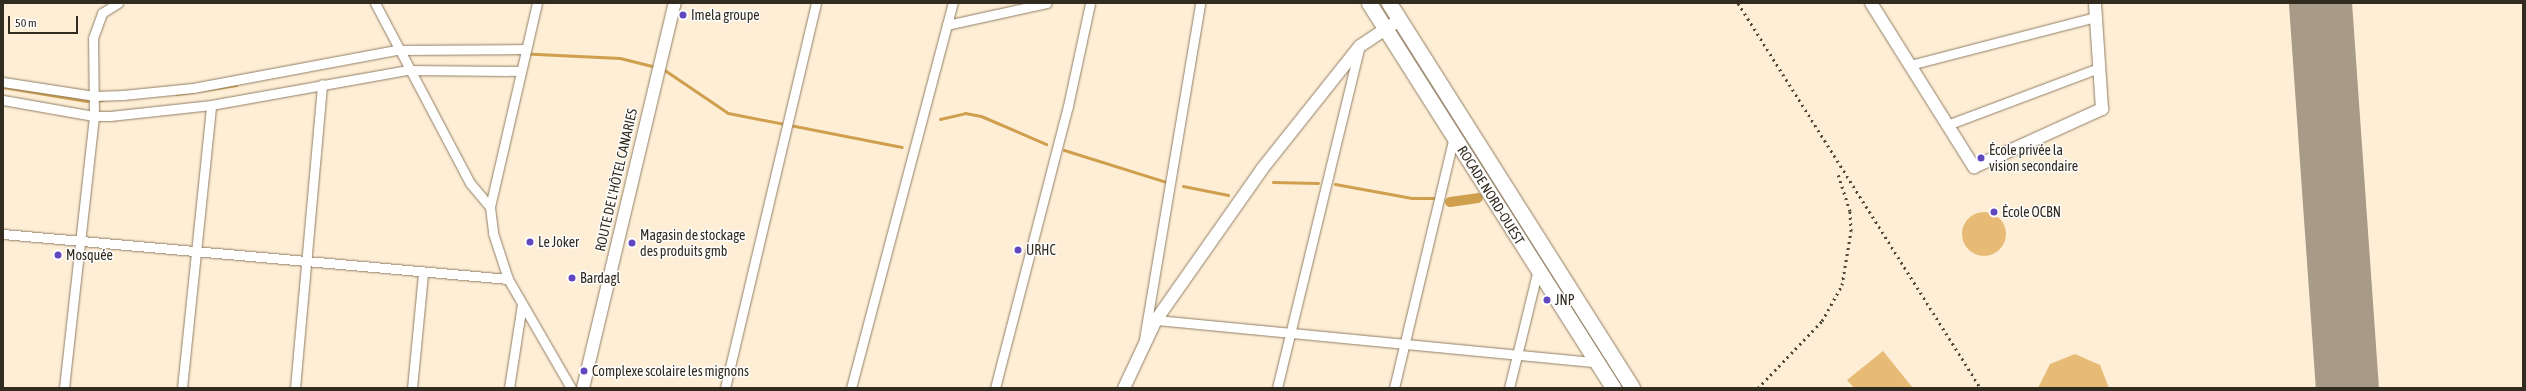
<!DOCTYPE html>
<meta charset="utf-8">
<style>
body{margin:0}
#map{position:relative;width:2526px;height:391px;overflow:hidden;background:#feeed6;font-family:"Asap Condensed",sans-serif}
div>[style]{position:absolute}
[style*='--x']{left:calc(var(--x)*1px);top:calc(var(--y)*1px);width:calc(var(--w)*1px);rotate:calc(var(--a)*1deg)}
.green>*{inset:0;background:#e7bb76}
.round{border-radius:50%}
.stream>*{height:3px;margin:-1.5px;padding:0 1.5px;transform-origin:1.5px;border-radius:1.5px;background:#cf9f4e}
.canal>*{height:10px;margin:-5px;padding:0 5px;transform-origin:5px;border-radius:5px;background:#cf9f4e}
.runway>*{height:63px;margin:-31.5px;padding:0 31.5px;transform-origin:31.5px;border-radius:31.5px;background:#a79b88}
.roads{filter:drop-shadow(0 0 1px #907e63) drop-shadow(0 0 1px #907e63)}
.minor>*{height:9px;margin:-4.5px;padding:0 4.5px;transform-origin:4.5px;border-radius:4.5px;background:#fff}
.tertiary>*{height:12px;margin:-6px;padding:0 6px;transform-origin:6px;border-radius:6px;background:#fff}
.primary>*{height:15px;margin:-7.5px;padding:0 7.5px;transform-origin:7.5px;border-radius:7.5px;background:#fff}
.rail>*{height:3px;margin-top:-1.5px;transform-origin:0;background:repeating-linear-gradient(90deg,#50483a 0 2px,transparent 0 6px)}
.dots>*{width:11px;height:11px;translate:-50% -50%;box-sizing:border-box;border:2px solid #fefefe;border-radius:50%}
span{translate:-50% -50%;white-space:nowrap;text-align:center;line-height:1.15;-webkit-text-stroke:3px #fefefe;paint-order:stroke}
.poi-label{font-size:14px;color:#322b1f}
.left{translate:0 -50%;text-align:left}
.street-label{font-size:14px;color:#322b1f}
.frame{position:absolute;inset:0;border:4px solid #322b1f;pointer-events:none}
.scale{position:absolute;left:8px;top:16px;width:70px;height:18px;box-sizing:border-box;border:2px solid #322b1f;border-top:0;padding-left:5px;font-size:12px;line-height:14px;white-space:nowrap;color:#322b1f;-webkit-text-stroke:3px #fefefe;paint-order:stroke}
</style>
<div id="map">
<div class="green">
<div class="round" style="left:1962px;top:212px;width:44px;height:44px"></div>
<div style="clip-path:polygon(1883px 351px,1913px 388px,1854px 388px,1847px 380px)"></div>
<div style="clip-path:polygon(2075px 354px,2100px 365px,2109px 388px,2038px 388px,2050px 364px)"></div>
</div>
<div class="stream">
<div style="--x:516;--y:53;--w:104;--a:2.8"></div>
<div style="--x:620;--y:58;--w:38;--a:14"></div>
<div style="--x:663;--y:69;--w:78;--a:34.1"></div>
<div style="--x:728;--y:113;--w:177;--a:11.1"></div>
<div style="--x:3;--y:87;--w:85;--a:9.5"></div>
<div style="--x:87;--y:101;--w:16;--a:-4"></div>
<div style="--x:176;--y:94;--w:61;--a:-8.5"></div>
<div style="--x:940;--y:119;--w:26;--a:-13"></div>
<div style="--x:965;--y:113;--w:16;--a:11"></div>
<div style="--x:981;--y:116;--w:71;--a:23.3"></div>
<div style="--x:1064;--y:150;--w:110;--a:17.4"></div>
<div style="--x:1273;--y:182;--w:45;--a:1.3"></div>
<div style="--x:1335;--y:184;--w:78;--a:10.3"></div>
<div style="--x:1412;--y:198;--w:22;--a:0"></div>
<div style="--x:1183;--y:186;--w:46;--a:11.3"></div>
</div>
<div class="canal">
<div style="--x:1450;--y:202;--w:28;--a:-8"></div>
</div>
<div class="runway">
<div style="--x:2320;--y:3;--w:386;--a:86"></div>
</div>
<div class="roads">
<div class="minor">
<div style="--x:375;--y:3;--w:204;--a:62.2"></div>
<div style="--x:470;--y:183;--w:31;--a:50"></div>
<div style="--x:537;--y:3;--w:209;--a:103"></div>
<div style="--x:490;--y:207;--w:26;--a:83"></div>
<div style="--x:493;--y:233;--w:48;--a:71.9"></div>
<div style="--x:508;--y:279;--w:126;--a:60"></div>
<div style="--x:947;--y:25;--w:102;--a:-12.4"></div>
<div style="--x:1910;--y:65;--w:192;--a:-14.5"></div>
<div style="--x:3;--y:82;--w:92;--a:8.7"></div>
<div style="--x:94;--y:96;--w:29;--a:-2"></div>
<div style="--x:123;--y:95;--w:70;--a:-5.7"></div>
<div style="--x:193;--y:88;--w:208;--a:-10.6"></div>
<div style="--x:397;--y:50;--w:128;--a:-0.4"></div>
<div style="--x:3;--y:100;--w:92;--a:10"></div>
<div style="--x:94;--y:116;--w:16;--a:0"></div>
<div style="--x:110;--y:116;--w:102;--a:-6.2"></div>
<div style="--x:211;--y:105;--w:200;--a:-10.1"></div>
<div style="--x:408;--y:70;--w:113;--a:0.5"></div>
<div style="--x:1947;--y:125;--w:162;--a:-20.6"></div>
<div style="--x:3;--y:234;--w:507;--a:5.09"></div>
<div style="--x:1156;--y:320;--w:442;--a:5.5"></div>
<div style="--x:1144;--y:339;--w:341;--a:-80.5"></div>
<div style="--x:64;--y:388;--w:274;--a:-83.7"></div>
<div style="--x:94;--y:116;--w:78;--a:-90.7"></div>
<div style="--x:93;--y:38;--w:27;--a:-70"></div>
<div style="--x:102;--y:13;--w:19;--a:-32"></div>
<div style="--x:182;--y:388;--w:284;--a:-84.1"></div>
<div style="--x:295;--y:388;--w:305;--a:-84.9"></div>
<div style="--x:412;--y:388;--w:116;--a:-84.5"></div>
<div style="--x:509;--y:388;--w:85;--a:-81.2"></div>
<div style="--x:725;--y:388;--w:396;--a:-76.7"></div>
<div style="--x:851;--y:388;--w:398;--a:-75.2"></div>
<div style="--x:995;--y:388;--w:291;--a:-75.5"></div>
<div style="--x:1068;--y:106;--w:105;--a:-77.9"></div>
<div style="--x:1277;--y:388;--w:349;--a:-76.4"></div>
<div style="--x:1394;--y:388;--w:259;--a:-76.6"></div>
<div style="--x:1509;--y:388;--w:122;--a:-76.3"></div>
</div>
<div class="tertiary">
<div style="--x:1871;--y:3;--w:194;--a:57.9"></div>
<div style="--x:1974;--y:167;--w:141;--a:-24.4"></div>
<div style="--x:2102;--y:109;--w:106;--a:-93.8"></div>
<div style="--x:583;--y:388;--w:396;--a:-76.6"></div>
<div style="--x:1124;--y:388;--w:75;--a:-64.8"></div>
<div style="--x:1156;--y:320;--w:184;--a:-54.9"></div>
<div style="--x:1262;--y:169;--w:157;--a:-51.5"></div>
<div style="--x:1360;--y:46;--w:47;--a:-33.7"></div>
</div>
<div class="primary">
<div style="--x:1369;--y:3;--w:456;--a:57.6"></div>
<div style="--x:1389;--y:3;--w:455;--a:57.7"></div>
</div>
</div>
<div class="rail">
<div style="--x:1738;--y:3;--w:455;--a:57.8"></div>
<div style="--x:1758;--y:388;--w:93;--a:-46.3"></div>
<div style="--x:1822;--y:321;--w:41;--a:-60.9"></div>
<div style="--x:1842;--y:285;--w:55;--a:-80.5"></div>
<div style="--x:1851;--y:231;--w:20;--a:-93"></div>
<div style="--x:1850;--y:211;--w:40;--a:-108"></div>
</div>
<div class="dots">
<div style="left:683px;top:15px;background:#6248c0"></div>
<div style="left:1981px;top:158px;background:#6248c0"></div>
<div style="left:1994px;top:212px;background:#6248c0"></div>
<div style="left:530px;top:242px;background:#6248c0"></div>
<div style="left:632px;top:243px;background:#6248c0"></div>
<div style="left:1018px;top:250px;background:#6248c0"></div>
<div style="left:58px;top:255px;background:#6248c0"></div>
<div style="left:572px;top:278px;background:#6248c0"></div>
<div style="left:1547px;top:300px;background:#6248c0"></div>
<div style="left:584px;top:371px;background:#6248c0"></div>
</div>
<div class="poi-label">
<span class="left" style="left:691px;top:15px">Imela groupe</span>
<span class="left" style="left:1989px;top:158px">École privée la<br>vision secondaire</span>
<span class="left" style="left:2002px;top:212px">École OCBN</span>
<span class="left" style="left:640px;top:243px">Magasin de stockage<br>des produits gmb</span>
<span class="left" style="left:538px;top:242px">Le Joker</span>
<span class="left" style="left:1026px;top:250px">URHC</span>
<span class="left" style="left:66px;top:255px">Mosquée</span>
<span class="left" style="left:580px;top:278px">Bardagl</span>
<span class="left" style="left:1555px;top:300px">JNP</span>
<span class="left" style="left:592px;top:371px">Complexe scolaire les mignons</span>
</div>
<div class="street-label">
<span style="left:616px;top:180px;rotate:-77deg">ROUTE DE L'HÔTEL CANARIES</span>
<span style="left:1491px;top:195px;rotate:58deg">ROCADE NORD-OUEST</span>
</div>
<div class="frame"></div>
<div class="scale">50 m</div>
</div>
